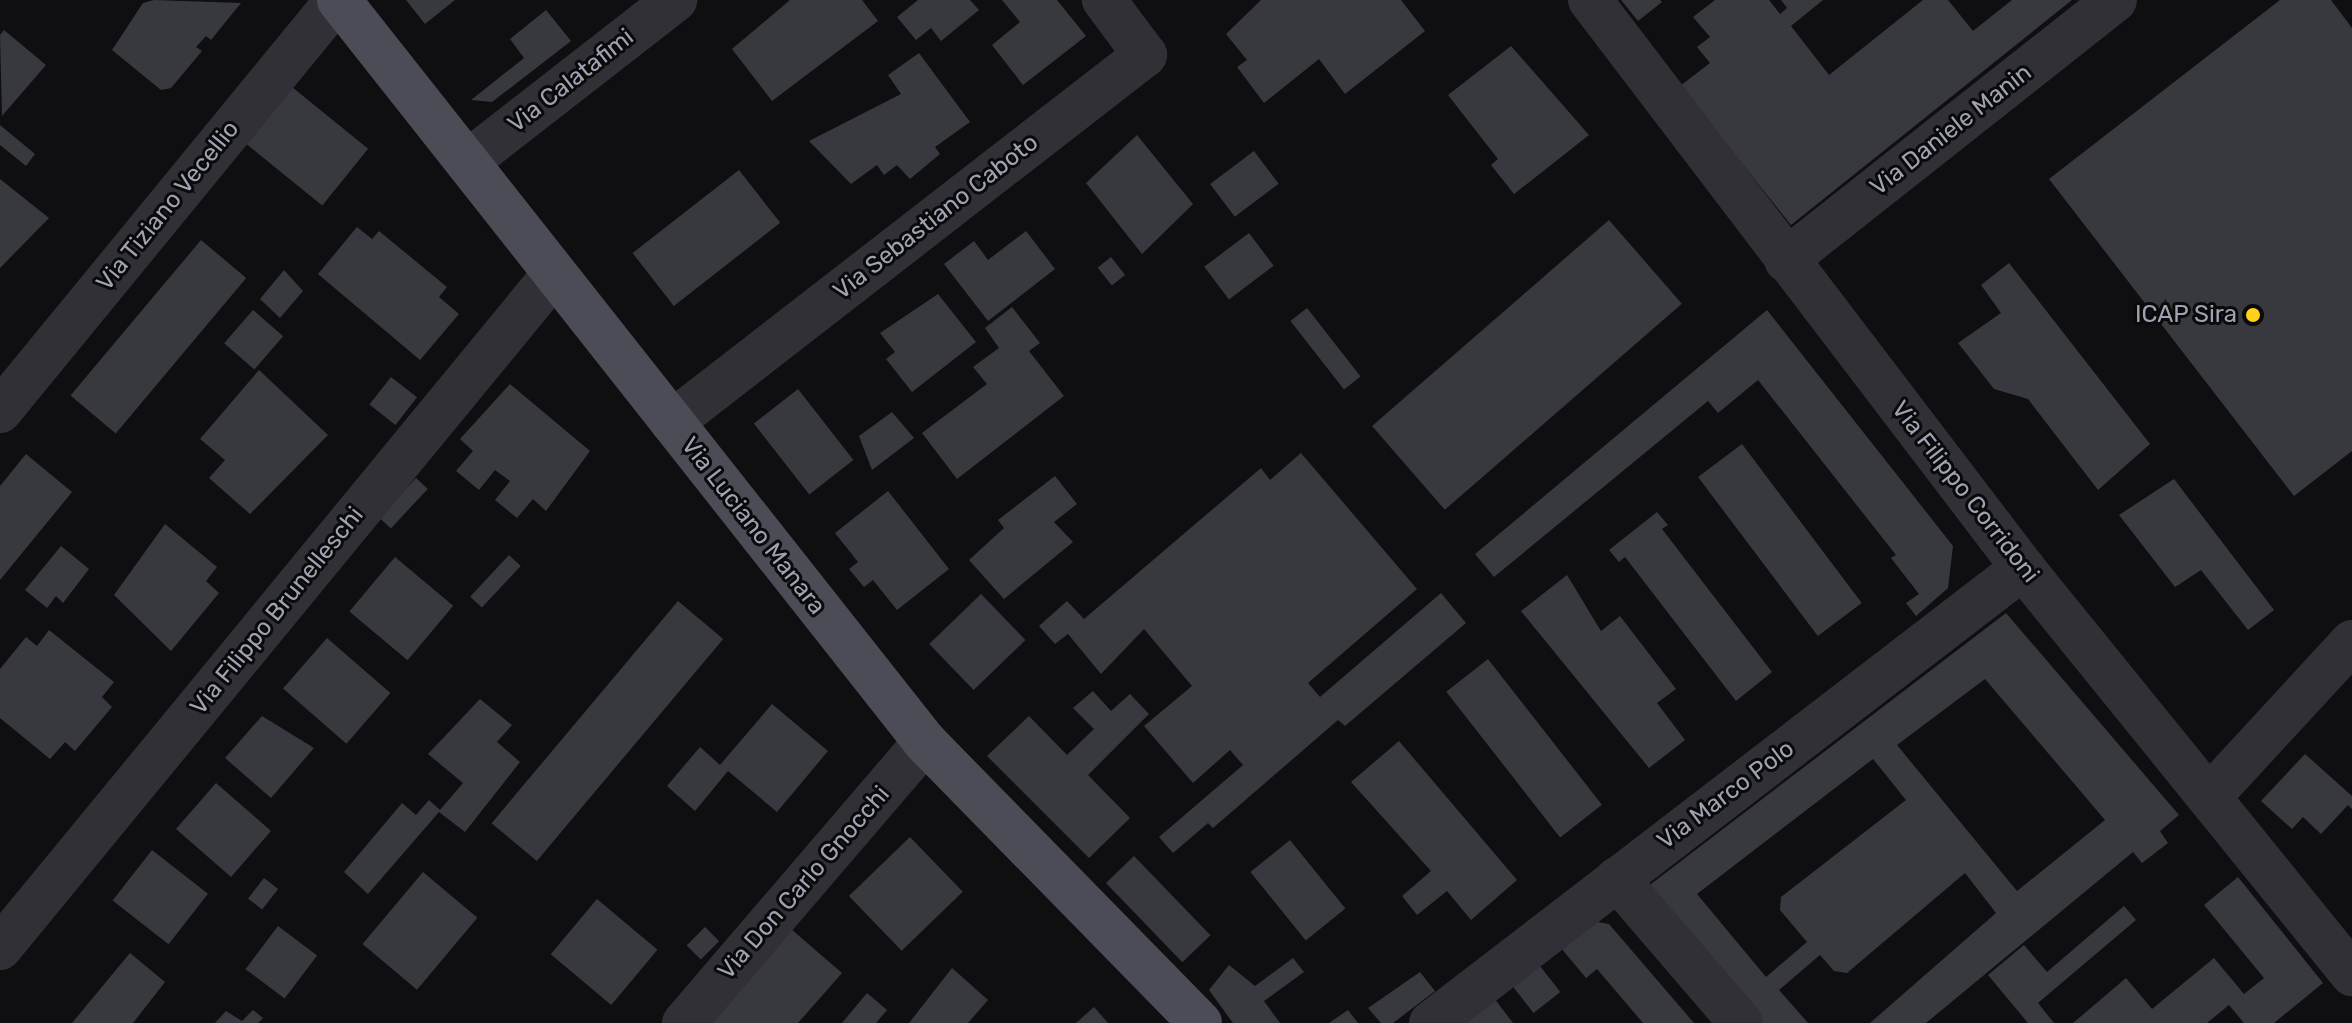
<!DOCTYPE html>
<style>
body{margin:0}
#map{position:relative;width:2352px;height:1023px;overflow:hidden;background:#0f0f11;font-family:Rubik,sans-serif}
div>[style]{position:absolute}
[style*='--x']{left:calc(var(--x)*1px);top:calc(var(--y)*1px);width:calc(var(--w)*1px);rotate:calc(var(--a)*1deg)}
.building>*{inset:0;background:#38393f;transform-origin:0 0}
.minor>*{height:44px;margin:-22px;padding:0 22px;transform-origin:22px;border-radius:22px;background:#303036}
.major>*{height:44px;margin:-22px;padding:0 22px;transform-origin:22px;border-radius:22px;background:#4b4c55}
.dots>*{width:22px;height:22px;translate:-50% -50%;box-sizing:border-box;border:4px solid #0a0a0b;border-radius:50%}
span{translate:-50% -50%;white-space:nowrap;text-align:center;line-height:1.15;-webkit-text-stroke:6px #0a0a0b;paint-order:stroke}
.street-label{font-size:24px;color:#9fa2b3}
.poi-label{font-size:24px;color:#9fa2b3}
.right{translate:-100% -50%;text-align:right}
</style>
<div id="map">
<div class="building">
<div style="clip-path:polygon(154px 0,241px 3px,211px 40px,206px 36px,196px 47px,202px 51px,171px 88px,161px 90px,112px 50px,143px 3px)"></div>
<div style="clip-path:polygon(406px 0,455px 0,425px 24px)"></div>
<div style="clip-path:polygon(790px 0,862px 0,878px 21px,772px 101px,732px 49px)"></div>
<div style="clip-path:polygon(918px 0,970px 0,979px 10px,941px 41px,931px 28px,916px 40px,897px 17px)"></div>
<div style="clip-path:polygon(1002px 0,1057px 0,1086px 36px,1023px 85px,992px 45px,1020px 22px)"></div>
<div style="clip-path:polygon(1261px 0,1401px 0,1425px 31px,1345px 94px,1319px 59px,1264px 103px,1237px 67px,1247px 60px,1226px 34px)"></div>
<div style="clip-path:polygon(1621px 0,1660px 0,1662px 2px,1638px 21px)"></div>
<div style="clip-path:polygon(1715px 0,1769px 0,1780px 14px,1787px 8px,1781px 0,1823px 0,1791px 26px,1829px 75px,1923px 0,1948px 0,1973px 31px,2012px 0,2072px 0,1791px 225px,1680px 86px,1710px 63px,1697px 47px,1710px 37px,1693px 17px)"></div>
<div style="clip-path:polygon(2280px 0,2331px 0,2352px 28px,2352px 451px,2294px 496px,2049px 179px)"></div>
<div style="clip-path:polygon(546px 10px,571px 41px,492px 102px,471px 100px,524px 58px,510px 39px)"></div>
<div style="clip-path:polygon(4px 30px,46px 65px,2px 116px,0 35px)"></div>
<div style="clip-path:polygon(1511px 46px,1589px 135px,1514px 194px,1491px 165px,1498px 159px,1448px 95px)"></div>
<div style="clip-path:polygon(919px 53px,970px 122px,935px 147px,940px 154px,910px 179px,897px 165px,884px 175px,877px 165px,851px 184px,809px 141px,901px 94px,888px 75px)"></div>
<div style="left:292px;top:87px;width:98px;height:73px;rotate:39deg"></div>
<div style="clip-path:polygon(0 125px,35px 154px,26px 166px,0 145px)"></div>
<div style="clip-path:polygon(1137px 135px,1193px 204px,1142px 254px,1086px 183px)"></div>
<div style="left:1254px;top:151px;width:41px;height:55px;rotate:53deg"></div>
<div style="left:739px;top:170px;width:67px;height:135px;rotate:52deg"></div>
<div style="clip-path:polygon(0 179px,49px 218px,0 268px)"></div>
<div style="left:1609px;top:220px;width:111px;height:314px;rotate:49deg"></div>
<div style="clip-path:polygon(357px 227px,372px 239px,379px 231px,447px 287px,439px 297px,459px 314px,420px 360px,318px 274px)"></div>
<div style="clip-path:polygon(1026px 231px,1055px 269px,988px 321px,944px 264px,974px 241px,988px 260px)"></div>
<div style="left:1249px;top:233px;width:41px;height:56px;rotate:53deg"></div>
<div style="left:201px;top:240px;width:59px;height:203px;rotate:40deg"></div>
<div style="left:1111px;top:257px;width:23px;height:17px;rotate:52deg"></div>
<div style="clip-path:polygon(2009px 263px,2150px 444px,2098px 490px,2028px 399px,1994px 389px,1958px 343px,2001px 313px,1981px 285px)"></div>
<div style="clip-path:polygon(284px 270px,303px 291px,280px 318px,260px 299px)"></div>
<div style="clip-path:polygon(938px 294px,976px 342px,912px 392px,886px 359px,895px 352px,880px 333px)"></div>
<div style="clip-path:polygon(1012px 307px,1040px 343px,1029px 351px,1064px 396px,957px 479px,922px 433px,987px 384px,973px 367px,999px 348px,985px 328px)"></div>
<div style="left:1307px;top:308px;width:87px;height:21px;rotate:52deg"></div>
<div style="left:253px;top:310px;width:40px;height:44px;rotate:41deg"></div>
<div style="clip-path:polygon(1767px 310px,1953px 546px,1948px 588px,1916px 616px,1906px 603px,1919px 594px,1891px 558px,1896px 555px,1758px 380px,1718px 413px,1708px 401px,1494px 577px,1475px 554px)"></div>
<div style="clip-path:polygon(259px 370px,328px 435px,250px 514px,209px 478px,225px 460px,200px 439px)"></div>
<div style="left:391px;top:377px;width:33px;height:35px;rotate:38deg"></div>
<div style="clip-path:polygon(510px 384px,590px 451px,546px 511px,533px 499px,517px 518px,495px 500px,510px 481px,495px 470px,479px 490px,456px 471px,473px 451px,460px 439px)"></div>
<div style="left:798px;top:389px;width:90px;height:56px;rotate:52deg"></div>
<div style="clip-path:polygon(892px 412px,914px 438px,872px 470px,859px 436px)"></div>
<div style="left:1742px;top:444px;width:199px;height:55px;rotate:53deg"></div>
<div style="clip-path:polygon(1301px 453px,1417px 589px,1308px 683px,1320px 697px,1441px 593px,1466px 623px,1345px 726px,1338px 720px,1213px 828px,1208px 823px,1173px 853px,1159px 837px,1243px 765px,1230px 750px,1193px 783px,1144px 726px,1192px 686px,1144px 629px,1101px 674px,1068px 634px,1055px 644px,1039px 626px,1067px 601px,1084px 619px,1261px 468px,1270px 480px)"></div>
<div style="clip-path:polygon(26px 454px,72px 492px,0 580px,0 486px)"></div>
<div style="clip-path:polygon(1055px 476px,1077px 504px,1054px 522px,1073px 542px,1004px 599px,969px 560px,1004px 528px,998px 520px)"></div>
<div style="left:416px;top:478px;width:16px;height:54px;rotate:43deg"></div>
<div style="clip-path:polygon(2174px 479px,2274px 610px,2248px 630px,2201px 570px,2175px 587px,2119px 515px)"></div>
<div style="clip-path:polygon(888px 491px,949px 569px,897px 610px,873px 580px,864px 587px,849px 569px,858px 562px,835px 533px)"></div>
<div style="clip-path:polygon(1657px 512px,1668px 525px,1662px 529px,1772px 672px,1736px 701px,1625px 557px,1619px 562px,1609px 550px)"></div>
<div style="clip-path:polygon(165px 524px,217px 567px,206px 581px,219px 593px,171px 651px,114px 595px)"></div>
<div style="clip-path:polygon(61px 546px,89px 569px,63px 603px,56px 596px,47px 608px,25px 590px)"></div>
<div style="left:509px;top:555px;width:16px;height:57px;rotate:43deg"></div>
<div style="left:395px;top:557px;width:76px;height:71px;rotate:40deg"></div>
<div style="clip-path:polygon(1567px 575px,1601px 631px,1620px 616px,1676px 689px,1657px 703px,1685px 740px,1649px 768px,1521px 611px)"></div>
<div style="left:981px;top:594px;width:64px;height:72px;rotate:46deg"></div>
<div style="left:678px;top:601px;width:59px;height:290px;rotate:40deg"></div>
<div style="clip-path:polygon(evenodd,2006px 613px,2179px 815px,2160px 831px,2168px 843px,2142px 863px,2133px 852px,1926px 1023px,1870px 1023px,1996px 913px,1965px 873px,1847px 973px,1834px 971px,1820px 955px,1779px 990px,1808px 1023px,1759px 1023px,1650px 896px,1651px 884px,2006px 613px,1985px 679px,2105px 820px,2017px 891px,1897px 745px,1985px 679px,2006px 613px,1873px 759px,1906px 800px,1781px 897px,1780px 910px,1807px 942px,1766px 977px,1697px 894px,1873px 759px)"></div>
<div style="clip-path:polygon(49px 630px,114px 682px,102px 697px,112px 707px,75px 751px,65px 742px,50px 759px,0 718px,0 669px,26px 637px,37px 646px)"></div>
<div style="left:327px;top:638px;width:84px;height:67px;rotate:41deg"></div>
<div style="left:1488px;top:659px;width:185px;height:53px;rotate:52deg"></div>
<div style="clip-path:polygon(1093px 691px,1111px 711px,1130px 694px,1149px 714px,1088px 775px,1130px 818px,1089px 858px,987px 756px,1029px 716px,1067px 755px,1094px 729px,1073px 708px)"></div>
<div style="clip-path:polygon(480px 699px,512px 725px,497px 742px,520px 762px,465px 832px,439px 812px,368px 894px,344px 872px,402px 803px,416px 815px,429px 800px,440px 810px,463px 783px,428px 754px)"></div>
<div style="clip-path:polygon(772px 704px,828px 751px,777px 812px,728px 771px,695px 811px,667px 786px,700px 747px,720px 765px)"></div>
<div style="clip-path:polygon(262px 716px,314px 748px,271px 798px,225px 758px)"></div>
<div style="clip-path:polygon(1399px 741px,1517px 880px,1471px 920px,1447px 891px,1417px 915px,1402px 896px,1431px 871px,1351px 782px)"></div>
<div style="clip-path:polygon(2305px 754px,2352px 796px,2352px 809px,2348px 805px,2321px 834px,2303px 817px,2292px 829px,2261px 801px)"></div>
<div style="left:216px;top:783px;width:73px;height:61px;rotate:41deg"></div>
<div style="left:910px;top:837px;width:76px;height:85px;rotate:46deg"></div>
<div style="left:1290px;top:840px;width:88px;height:51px;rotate:51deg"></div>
<div style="left:152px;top:850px;width:71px;height:64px;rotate:38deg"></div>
<div style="left:1134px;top:856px;width:110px;height:39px;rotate:46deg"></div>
<div style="left:423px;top:872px;width:71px;height:94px;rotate:40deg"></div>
<div style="clip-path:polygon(2238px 877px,2323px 983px,2274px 1023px,2244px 1023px,2229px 1005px,2207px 1023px,2073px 1023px,2126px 978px,2152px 1009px,2214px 958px,2244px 994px,2264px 978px,2204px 905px)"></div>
<div style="left:264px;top:878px;width:18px;height:26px;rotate:38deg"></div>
<div style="left:597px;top:899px;width:79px;height:72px;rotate:40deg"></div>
<div style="clip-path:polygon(2124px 906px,2136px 920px,2038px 1003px,2054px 1023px,2028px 1023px,1988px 975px,2024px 945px,2047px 972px)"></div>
<div style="clip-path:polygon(1592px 921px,1609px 924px,1694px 1023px,1643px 1023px,1597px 969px,1586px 978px,1561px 948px)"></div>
<div style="left:278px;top:926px;width:49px;height:54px;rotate:37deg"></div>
<div style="left:705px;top:927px;width:20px;height:26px;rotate:45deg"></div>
<div style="clip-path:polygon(791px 929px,842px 973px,798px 1023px,709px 1023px)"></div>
<div style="clip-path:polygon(130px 953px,165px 982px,133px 1023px,72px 1023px)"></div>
<div style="clip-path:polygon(1293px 958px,1304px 972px,1264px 1001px,1280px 1023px,1233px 1023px,1209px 990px,1229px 965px,1255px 986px)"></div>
<div style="left:1540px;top:966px;width:33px;height:34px;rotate:52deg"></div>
<div style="clip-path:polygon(952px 968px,988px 1000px,968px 1023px,909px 1023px)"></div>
<div style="clip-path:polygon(1420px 972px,1435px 991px,1393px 1023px,1381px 1023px,1368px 1008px)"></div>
<div style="clip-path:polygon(867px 993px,887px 1010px,876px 1023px,842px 1023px)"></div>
<div style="clip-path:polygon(1494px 998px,1513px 1023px,1460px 1023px)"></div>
<div style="clip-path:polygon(1094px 1007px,1108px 1023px,1076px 1023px)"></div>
<div style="clip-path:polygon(253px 1010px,263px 1018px,258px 1023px,215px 1023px,226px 1011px,242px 1021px)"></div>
<div style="clip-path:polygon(1348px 1010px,1358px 1023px,1329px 1023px)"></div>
</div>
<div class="minor">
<div style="--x:1590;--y:0;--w:714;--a:52.68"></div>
<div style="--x:2023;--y:568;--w:523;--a:50.98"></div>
<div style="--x:467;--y:162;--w:264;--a:-37.9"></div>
<div style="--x:1786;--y:260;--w:419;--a:-38.3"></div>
<div style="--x:0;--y:411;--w:531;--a:-50.65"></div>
<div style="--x:672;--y:422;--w:599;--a:-37.81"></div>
<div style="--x:1145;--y:55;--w:69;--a:-126.7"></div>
<div style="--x:2209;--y:797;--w:211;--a:-47.3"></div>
<div style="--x:1617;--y:879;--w:190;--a:49.3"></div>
<div style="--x:0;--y:948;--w:872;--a:-50.58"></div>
<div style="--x:684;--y:1023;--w:370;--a:-49.4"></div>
<div style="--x:1431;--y:1023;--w:747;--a:-37.55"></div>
</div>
<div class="major">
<div style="--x:339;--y:0;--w:945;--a:51.7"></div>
<div style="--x:925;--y:742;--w:393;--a:45.6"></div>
</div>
<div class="dots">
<div style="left:2253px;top:315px;background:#ffd119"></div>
</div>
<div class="street-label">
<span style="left:571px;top:81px;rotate:-38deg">Via Calatafimi</span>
<span style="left:1951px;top:130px;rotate:-38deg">Via Daniele Manin</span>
<span style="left:168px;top:206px;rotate:-51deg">Via Tiziano Vecellio</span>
<span style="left:936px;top:217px;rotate:-38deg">Via Sebastiano Caboto</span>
<span style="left:1965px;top:492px;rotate:52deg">Via Filippo Corridoni</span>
<span style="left:753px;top:526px;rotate:52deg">Via Luciano Manara</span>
<span style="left:277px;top:611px;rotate:-51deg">Via Filippo Brunelleschi</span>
<span style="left:1726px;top:795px;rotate:-37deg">Via Marco Polo</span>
<span style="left:804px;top:883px;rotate:-49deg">Via Don Carlo Gnocchi</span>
</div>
<div class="poi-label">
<span class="right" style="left:2237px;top:315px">ICAP Sira</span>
</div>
</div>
